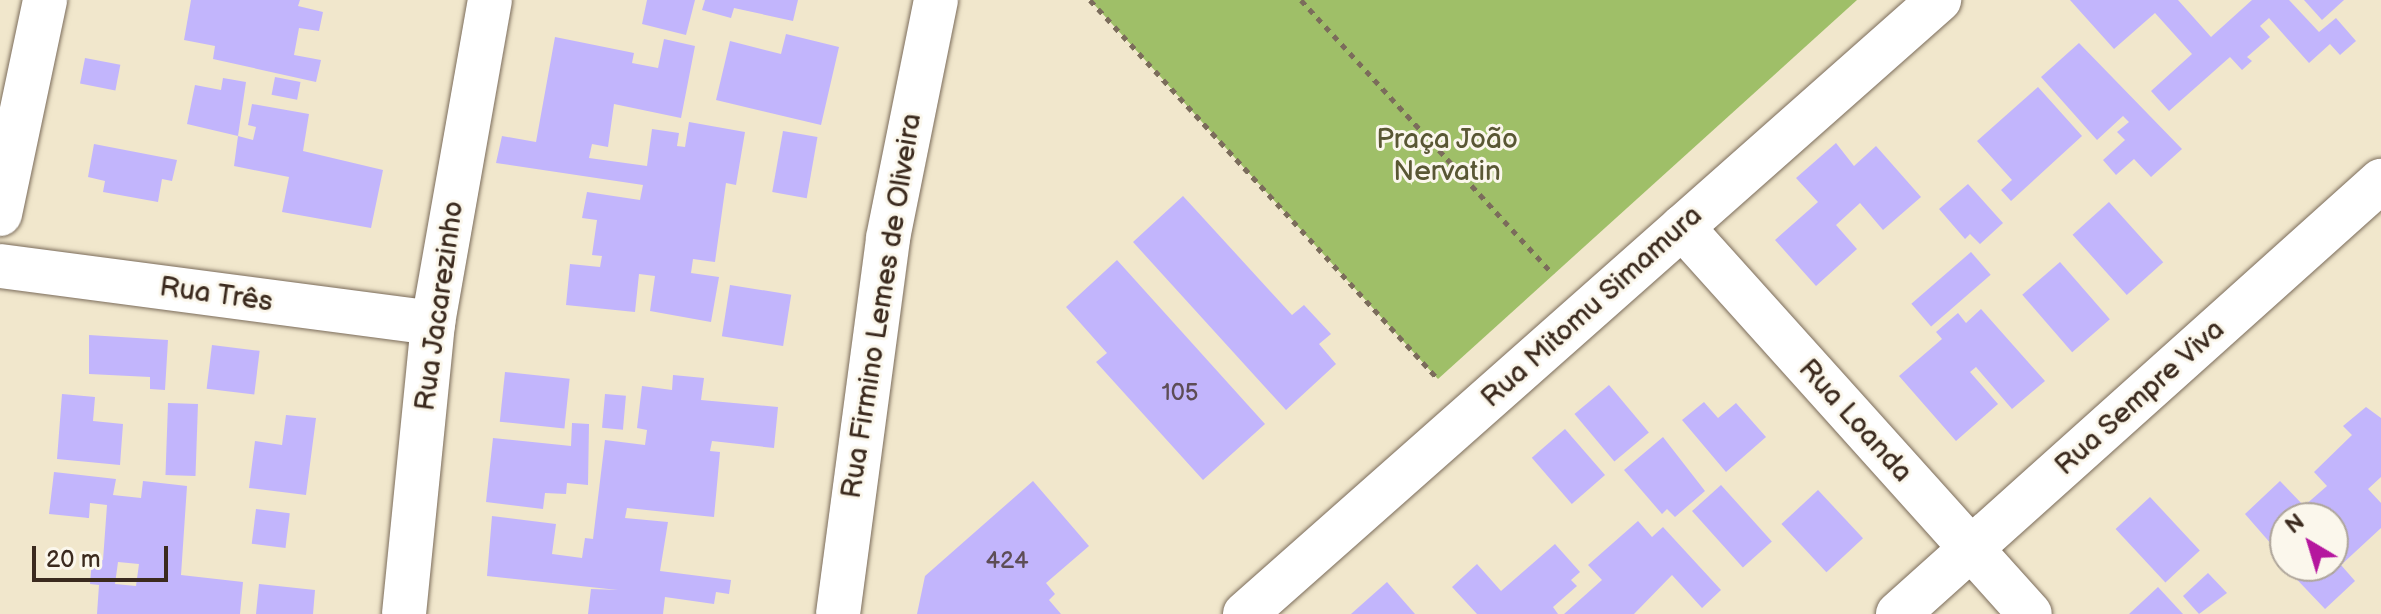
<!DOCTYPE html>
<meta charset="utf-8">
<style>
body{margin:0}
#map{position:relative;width:2381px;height:614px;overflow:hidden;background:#f1e7cc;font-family:"Balsamiq Sans",sans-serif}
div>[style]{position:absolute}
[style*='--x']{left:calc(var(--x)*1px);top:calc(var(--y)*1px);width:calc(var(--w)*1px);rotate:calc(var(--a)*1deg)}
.green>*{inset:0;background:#9fbf68}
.building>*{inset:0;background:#c2b5fc;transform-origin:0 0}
.path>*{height:5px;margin-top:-2.5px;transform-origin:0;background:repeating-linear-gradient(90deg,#7b6c5b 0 6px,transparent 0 12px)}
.roads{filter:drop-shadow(0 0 2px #7b6c5b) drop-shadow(0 0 2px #7b6c5b)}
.minor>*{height:44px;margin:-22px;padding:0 22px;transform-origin:22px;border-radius:22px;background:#fff}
span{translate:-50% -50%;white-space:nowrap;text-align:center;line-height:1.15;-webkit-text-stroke:6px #fbf7ec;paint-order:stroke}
.number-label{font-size:24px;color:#5d4d56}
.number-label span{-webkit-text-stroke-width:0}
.park-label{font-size:28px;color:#595734}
.street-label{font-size:28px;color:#3b2a1e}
.north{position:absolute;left:2269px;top:502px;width:80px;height:80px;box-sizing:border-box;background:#fbf7ec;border:2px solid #aea59a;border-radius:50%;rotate:322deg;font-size:22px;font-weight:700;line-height:32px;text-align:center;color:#3b2a1e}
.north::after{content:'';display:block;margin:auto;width:28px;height:36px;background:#b5179e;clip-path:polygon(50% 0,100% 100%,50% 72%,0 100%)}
.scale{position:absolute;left:32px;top:546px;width:136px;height:36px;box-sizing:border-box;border:4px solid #3b2a1e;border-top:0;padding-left:10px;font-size:24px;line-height:28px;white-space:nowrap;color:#3b2a1e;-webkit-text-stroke:6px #fbf7ec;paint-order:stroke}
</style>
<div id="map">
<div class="green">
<div style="clip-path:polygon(1090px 0,1857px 0,1438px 379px)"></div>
</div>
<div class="building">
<div style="clip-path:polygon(191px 0,300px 0,298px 6px,323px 12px,319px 31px,299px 28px,294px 55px,321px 60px,316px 82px,213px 59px,215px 46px,184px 40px)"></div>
<div style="clip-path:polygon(647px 0,695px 0,686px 35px,642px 24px)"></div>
<div style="clip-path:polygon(705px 0,798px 0,793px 21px,734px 8px,731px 18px,702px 10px)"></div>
<div style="clip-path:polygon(2070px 0,2178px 0,2211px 37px,2252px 0,2289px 0,2319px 32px,2336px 18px,2356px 41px,2340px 55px,2330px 44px,2309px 63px,2269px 18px,2260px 26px,2270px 37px,2247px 57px,2252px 61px,2242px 70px,2230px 57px,2169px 111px,2151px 91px,2192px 54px,2155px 13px,2114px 49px)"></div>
<div style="clip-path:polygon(2304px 0,2344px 0,2322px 20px)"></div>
<div style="clip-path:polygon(786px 34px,839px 47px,821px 125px,716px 100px,730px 41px,781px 54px)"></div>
<div style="clip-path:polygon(555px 37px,634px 53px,632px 63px,658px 68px,664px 39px,695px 46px,681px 118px,614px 104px,608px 147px,592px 144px,589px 158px,647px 166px,652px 129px,679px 133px,677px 146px,685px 147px,689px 122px,745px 132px,736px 185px,726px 183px,715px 262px,693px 259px,691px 273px,719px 277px,711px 322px,650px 311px,655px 276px,639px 274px,635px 312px,566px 305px,570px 264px,600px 267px,602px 256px,592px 255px,597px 220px,582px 218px,587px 192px,640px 200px,643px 185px,496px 163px,502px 136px,536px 142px)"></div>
<div style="clip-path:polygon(2079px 43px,2182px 149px,2151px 177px,2134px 159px,2116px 175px,2103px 160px,2125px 140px,2117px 132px,2129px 122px,2123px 116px,2097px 140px,2041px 77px)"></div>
<div style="left:85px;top:58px;width:36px;height:26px;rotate:11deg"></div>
<div style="left:275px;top:77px;width:26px;height:18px;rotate:11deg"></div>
<div style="clip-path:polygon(223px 78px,246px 82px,238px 136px,253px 140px,256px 127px,248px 125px,252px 104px,309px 114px,303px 151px,383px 170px,371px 228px,282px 212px,289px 177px,234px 166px,238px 136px,187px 124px,195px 85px,221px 90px)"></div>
<div style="clip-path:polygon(2038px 87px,2082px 136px,2011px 201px,2001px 190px,2012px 180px,1977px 141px)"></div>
<div style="left:783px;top:131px;width:35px;height:62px;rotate:10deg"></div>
<div style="clip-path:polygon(1836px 143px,1854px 166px,1876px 146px,1921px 197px,1883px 230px,1860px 203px,1836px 225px,1857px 249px,1816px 286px,1775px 240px,1818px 202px,1796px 178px)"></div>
<div style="clip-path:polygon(94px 144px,177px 160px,172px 181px,162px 179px,158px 202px,103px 192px,105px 181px,88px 177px)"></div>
<div style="clip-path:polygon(1968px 184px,2003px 223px,1980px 244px,1970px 234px,1965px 239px,1939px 209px)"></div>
<div style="clip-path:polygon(1183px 196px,1292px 315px,1304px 305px,1331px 334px,1319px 344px,1336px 364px,1286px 410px,1133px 242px)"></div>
<div style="left:2109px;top:202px;width:81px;height:49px;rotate:48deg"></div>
<div style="left:1971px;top:252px;width:30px;height:79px;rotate:49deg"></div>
<div style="clip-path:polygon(1117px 260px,1265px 424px,1203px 480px,1096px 362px,1107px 353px,1066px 307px)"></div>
<div style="left:2060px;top:262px;width:76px;height:50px;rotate:49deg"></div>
<div style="left:730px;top:285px;width:62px;height:52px;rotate:9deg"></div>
<div style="clip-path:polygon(1981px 309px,2045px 381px,2012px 409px,1976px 367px,1970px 372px,1998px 404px,1956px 441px,1899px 376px,1942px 339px,1936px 332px,1958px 313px,1966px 323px)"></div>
<div style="clip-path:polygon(89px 335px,168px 340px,165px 390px,150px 389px,150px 377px,89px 374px)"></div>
<div style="left:212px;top:345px;width:48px;height:44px;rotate:7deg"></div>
<div style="left:505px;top:372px;width:65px;height:50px;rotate:6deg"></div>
<div style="clip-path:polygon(673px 375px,704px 378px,701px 400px,778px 407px,774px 448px,712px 441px,710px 451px,720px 452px,714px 517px,627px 508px,625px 518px,668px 522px,660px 571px,731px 580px,729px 594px,716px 592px,714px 604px,665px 597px,663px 614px,588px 614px,591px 589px,618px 590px,487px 576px,492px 516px,556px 524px,552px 554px,582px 558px,585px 538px,593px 539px,605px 440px,645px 445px,647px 430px,637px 428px,642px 386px,672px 390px)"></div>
<div style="left:1609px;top:385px;width:62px;height:45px;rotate:50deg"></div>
<div style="clip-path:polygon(62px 394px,95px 397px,93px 421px,123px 424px,120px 465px,57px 459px)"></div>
<div style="left:605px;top:394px;width:21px;height:34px;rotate:5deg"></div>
<div style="clip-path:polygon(1704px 402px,1718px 418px,1736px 403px,1766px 437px,1726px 472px,1682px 420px)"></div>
<div style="left:168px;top:403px;width:30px;height:72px;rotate:2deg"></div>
<div style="clip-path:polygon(2366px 407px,2381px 418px,2381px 477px,2368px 489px,2381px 503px,2381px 528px,2341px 565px,2355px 581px,2325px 609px,2284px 566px,2333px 566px,2333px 518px,2285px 518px,2285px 548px,2279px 553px,2245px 514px,2280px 481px,2304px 506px,2327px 486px,2314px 472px,2352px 435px,2343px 426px)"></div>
<div style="clip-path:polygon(286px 415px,316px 418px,306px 495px,249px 488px,255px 441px,282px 445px)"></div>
<div style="clip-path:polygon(572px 423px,589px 424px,588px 485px,567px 483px,566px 494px,545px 493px,543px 509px,486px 502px,493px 438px,571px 446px)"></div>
<div style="left:1565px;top:429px;width:61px;height:44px;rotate:49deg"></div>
<div style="clip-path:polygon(1663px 437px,1705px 491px,1675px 517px,1667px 509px,1662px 514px,1624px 470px)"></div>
<div style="clip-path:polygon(evenodd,54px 472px,116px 479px,113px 495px,141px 498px,143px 481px,187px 486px,181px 575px,243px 582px,240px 614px,97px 614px,99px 585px,90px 584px,92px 559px,103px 560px,107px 505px,90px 503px,89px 518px,49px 514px,54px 472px,118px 562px,139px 564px,136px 586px,115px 584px,118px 562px)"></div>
<div style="clip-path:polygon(1033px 481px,1089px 546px,1046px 583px,1055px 594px,1049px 600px,1061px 614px,917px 614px,925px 576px)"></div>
<div style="left:1721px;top:485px;width:76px;height:39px;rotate:48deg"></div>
<div style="left:1818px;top:490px;width:66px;height:50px;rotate:47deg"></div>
<div style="left:2150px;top:497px;width:73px;height:47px;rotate:47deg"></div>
<div style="left:256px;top:509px;width:34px;height:35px;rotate:7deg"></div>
<div style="clip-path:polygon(1638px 521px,1652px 537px,1663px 527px,1721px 590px,1702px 608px,1672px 575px,1634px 614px,1564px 614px,1602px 580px,1588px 565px)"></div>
<div style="clip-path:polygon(1555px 544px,1580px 572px,1571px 580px,1577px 586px,1553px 607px,1558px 614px,1477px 614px,1452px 587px,1477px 564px,1501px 591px)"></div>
<div style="clip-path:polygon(2208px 573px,2227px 593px,2199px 614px,2183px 596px)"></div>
<div style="clip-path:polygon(1387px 582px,1415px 614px,1351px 614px)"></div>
<div style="clip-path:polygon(259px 584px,315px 590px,313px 614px,256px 614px)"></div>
<div style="clip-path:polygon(2158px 587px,2183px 614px,2129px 614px)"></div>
</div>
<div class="path">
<div style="--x:1090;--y:0;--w:515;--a:47.44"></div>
<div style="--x:1301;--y:0;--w:372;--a:47.4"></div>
</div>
<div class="roads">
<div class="minor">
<div style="--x:0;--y:214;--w:219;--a:-78.1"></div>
<div style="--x:1682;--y:227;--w:520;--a:48.04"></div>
<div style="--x:0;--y:266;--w:437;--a:7.5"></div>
<div style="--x:404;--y:614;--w:292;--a:-84.3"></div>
<div style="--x:433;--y:323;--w:328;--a:-80"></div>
<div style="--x:838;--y:614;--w:379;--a:-82.4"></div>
<div style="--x:888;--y:238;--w:243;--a:-78.6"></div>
<div style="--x:1245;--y:614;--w:927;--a:-41.5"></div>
<div style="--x:1898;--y:614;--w:649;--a:-41.88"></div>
</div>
</div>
<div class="number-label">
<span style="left:1180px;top:393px">105</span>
<span style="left:1007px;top:561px">424</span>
</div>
<div class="park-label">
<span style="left:1447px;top:156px">Praça João<br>Nervatin</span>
</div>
<div class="street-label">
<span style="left:216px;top:295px;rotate:8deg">Rua Três</span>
<span style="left:440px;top:306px;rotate:-82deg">Rua Jacarezinho</span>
<span style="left:882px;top:306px;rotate:-81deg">Rua Firmino Lemes de Oliveira</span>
<span style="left:1592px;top:307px;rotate:-42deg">Rua Mitomu Simamura</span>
<span style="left:2140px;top:398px;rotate:-42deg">Rua Sempre Viva</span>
<span style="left:1855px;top:421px;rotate:48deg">Rua Loanda</span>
</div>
<div class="north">N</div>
<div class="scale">20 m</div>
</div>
